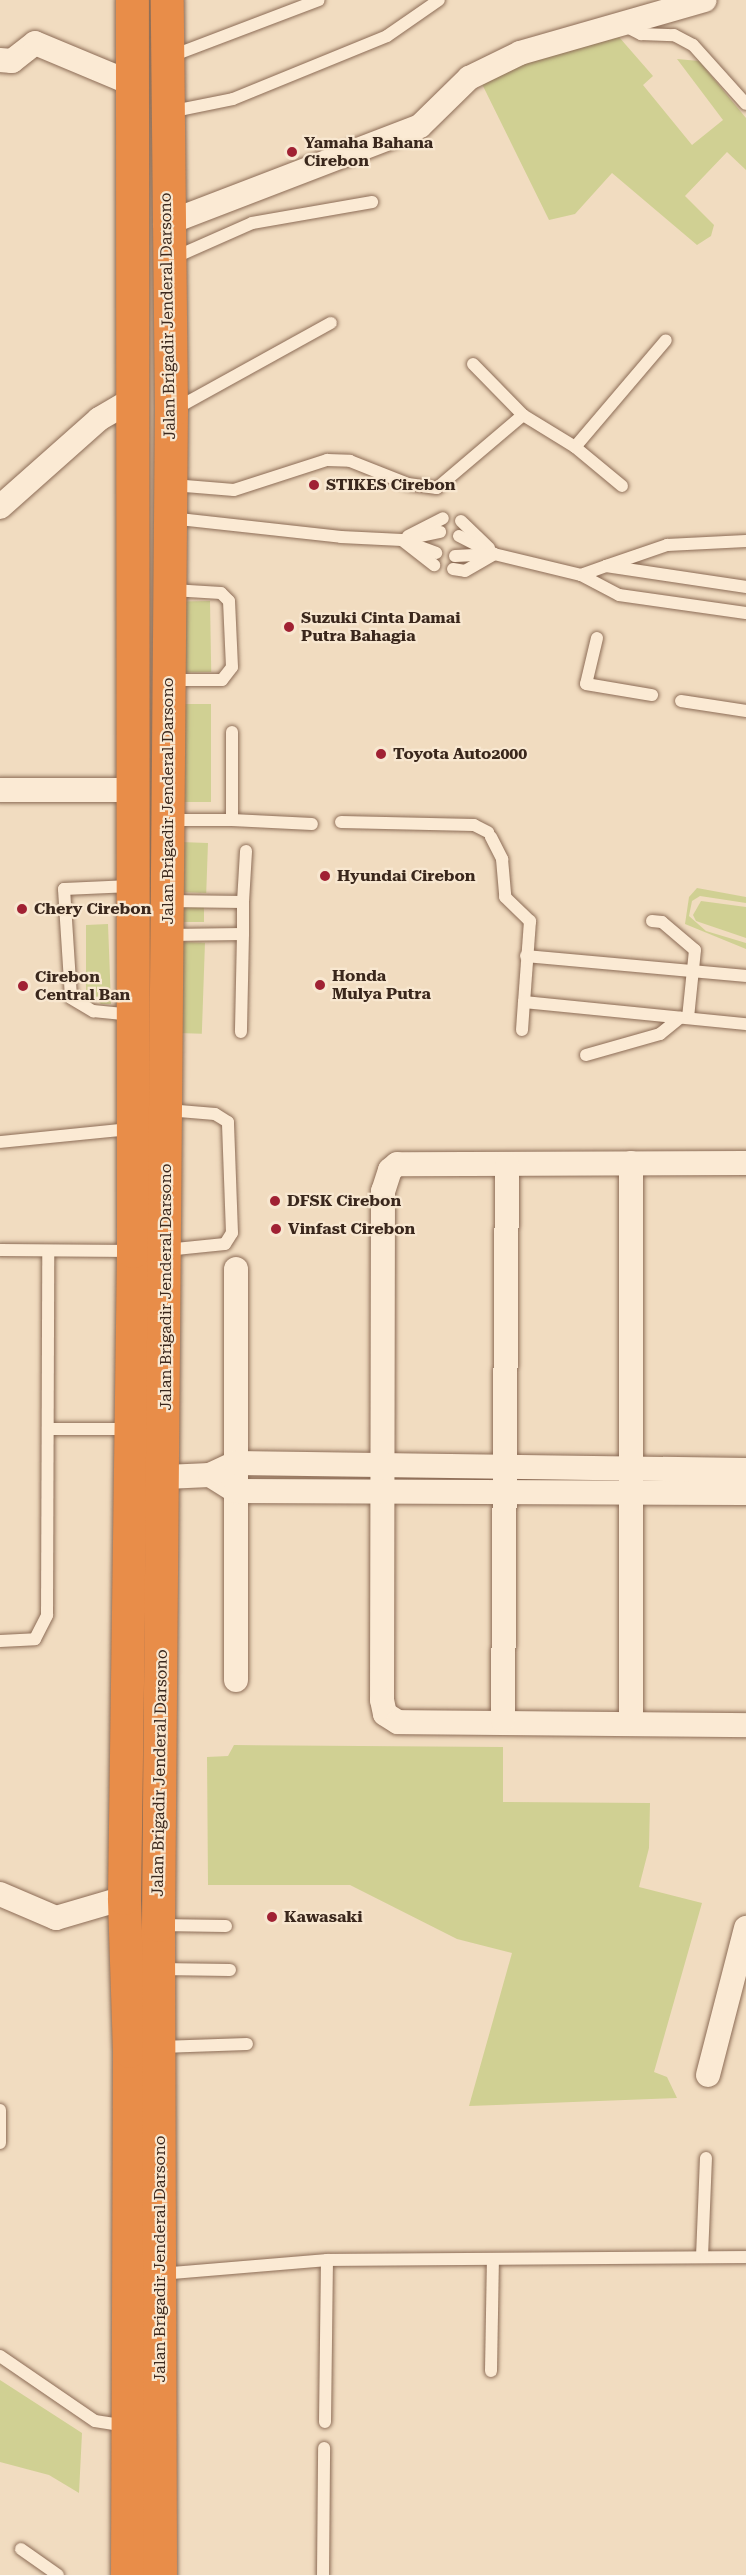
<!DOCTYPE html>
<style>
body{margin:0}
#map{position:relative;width:746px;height:2575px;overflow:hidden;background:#f1dcc0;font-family:"Roboto Serif",serif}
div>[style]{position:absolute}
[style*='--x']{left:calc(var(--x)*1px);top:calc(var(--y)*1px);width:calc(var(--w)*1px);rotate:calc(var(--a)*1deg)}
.green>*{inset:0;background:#d0d093;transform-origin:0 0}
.roads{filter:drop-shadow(0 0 2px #8c6c56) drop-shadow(0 0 2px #8c6c56)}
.lane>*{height:12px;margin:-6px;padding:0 6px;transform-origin:6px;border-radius:6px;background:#fbead4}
.street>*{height:24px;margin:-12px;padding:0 12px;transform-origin:12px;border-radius:12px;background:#fbead4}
.highway>*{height:33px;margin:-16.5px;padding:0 16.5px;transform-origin:16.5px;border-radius:16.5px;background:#e88d49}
.dots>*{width:16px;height:16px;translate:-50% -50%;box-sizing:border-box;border:3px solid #f8e7d0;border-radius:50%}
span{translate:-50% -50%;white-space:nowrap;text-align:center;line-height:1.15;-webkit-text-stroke:4.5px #f8e7d0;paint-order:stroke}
.poi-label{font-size:16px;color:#3a271c;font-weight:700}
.left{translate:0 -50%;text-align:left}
.street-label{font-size:16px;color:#3a271c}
</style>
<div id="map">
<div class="green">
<div style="clip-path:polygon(619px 37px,653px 76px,643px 85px,692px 145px,723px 120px,677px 59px,699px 61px,746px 118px,746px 170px,727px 152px,685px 196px,714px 225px,711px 236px,697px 245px,612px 173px,575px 214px,549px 220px,482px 84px,527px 62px)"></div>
<div style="left:210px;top:601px;width:71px;height:29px;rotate:89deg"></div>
<div style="left:184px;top:704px;width:27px;height:98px"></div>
<div style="left:180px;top:842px;width:28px;height:50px;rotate:2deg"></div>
<div style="clip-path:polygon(697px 888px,746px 897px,746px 903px,700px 896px,692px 901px,689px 916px,706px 931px,746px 943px,746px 949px,685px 924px,689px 897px)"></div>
<div style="clip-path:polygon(701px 901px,746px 907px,746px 938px,696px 921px,693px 915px)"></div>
<div style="left:180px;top:907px;width:24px;height:15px"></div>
<div style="clip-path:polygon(108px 924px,111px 1004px,101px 1004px,86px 990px,86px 925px)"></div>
<div style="left:181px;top:942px;width:24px;height:91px;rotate:2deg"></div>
<div style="clip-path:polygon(234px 1745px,503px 1747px,503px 1802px,650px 1803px,649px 1848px,639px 1887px,702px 1903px,654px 2072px,667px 2077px,677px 2098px,469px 2106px,512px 1953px,457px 1939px,350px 1885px,208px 1885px,207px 1757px,228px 1756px)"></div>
<div style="clip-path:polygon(0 2380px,82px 2433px,79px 2493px,49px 2475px,0 2462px)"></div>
</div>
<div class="roads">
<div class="lane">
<div style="--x:625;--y:26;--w:18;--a:27"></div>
<div style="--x:641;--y:34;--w:33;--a:2"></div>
<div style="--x:674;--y:35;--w:21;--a:28"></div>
<div style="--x:693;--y:45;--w:79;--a:48.1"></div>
<div style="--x:169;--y:57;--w:160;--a:-20.8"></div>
<div style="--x:169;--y:112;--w:65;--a:-11.5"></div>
<div style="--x:233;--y:99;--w:166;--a:-22.2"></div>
<div style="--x:387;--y:36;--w:63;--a:-34.7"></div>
<div style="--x:173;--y:258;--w:86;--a:-23.9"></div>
<div style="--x:252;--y:223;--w:122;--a:-9.9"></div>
<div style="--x:473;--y:364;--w:71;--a:45.6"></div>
<div style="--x:523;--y:415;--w:61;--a:31.6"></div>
<div style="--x:575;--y:447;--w:61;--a:39.7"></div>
<div style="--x:175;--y:409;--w:178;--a:-28.9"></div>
<div style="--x:575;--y:447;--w:140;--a:-49.6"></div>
<div style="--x:173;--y:485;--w:61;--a:4.7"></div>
<div style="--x:234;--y:490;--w:98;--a:-17.9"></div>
<div style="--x:327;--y:460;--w:23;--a:2"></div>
<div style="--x:350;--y:461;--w:62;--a:21.6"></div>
<div style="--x:408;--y:484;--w:29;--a:8"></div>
<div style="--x:437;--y:488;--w:113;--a:-40.3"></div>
<div style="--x:170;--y:518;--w:172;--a:6.3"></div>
<div style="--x:341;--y:537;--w:61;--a:2.8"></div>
<div style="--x:402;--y:540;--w:39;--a:-12"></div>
<div style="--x:461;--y:521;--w:39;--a:44"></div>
<div style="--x:408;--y:536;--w:39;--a:-27"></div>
<div style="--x:459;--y:536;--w:39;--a:27"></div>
<div style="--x:494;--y:554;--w:89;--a:13.6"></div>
<div style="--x:581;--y:575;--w:43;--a:27.8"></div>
<div style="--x:619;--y:595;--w:128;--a:8.1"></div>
<div style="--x:402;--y:540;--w:41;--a:38"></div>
<div style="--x:409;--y:543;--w:29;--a:20"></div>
<div style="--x:455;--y:556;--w:35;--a:-3"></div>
<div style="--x:606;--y:566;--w:65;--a:-19"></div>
<div style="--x:667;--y:545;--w:79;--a:-2.9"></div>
<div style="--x:453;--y:569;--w:12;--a:9"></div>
<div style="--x:465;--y:571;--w:34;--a:-30"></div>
<div style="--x:581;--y:575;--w:27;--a:-20"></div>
<div style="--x:606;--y:566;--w:142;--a:8.5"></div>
<div style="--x:597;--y:638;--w:47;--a:103.4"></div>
<div style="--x:586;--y:684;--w:67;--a:9.5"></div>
<div style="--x:170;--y:680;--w:52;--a:0"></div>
<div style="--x:222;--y:680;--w:16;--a:-52"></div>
<div style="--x:232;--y:667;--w:66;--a:-92.6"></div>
<div style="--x:229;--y:601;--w:11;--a:-135"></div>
<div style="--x:221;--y:593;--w:49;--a:-176.5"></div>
<div style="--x:681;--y:701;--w:66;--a:8.7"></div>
<div style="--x:169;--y:820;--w:63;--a:0"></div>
<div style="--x:232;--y:820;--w:88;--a:-90"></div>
<div style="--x:232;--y:820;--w:80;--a:2.9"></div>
<div style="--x:341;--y:822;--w:133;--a:1.3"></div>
<div style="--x:474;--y:825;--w:16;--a:27"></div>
<div style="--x:491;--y:837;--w:25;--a:63"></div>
<div style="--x:502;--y:859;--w:38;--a:85"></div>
<div style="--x:505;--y:897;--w:35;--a:44"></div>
<div style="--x:530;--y:921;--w:81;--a:94.2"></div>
<div style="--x:524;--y:1002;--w:223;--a:5.7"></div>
<div style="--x:131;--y:886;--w:67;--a:177.4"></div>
<div style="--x:64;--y:889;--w:109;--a:86.3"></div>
<div style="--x:71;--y:998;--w:26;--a:31"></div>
<div style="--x:93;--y:1011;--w:40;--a:5.7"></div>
<div style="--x:168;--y:901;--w:75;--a:0.8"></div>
<div style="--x:243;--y:902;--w:51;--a:-86.6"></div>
<div style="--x:652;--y:921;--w:10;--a:6"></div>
<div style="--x:662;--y:922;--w:43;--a:40.3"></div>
<div style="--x:695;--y:950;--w:68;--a:95.9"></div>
<div style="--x:243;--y:934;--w:32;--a:-90"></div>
<div style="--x:168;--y:935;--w:75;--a:-0.8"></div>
<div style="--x:243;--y:934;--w:98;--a:91.2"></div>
<div style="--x:526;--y:956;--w:221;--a:5.2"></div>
<div style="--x:522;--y:1030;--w:28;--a:-86"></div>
<div style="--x:586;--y:1055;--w:77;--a:-15.8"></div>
<div style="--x:660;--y:1034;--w:26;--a:-39"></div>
<div style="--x:0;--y:1142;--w:132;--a:-5.7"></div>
<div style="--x:0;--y:1250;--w:132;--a:0.4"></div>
<div style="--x:166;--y:1250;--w:59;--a:-5.8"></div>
<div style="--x:225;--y:1244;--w:13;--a:-58"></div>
<div style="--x:232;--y:1233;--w:111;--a:-92.1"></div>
<div style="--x:228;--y:1122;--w:15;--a:-148"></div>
<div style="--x:215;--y:1114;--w:48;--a:-175.2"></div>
<div style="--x:49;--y:1429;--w:81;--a:0"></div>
<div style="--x:0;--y:1641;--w:35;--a:-3"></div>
<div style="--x:35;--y:1639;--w:27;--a:-63"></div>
<div style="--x:47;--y:1615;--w:364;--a:-89.8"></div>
<div style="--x:159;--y:1925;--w:67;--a:0.9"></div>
<div style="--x:159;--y:1969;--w:71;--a:0.8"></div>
<div style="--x:161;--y:2047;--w:86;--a:-2"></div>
<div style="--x:0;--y:2110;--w:33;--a:90"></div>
<div style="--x:702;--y:2257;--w:99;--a:-87.7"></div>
<div style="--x:160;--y:2274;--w:168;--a:-4.8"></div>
<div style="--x:0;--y:2356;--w:115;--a:34.4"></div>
<div style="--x:95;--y:2421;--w:32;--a:9"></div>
<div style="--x:491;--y:2371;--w:111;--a:-89"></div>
<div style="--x:325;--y:2422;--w:162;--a:-89.3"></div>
<div style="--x:327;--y:2260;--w:419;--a:-0.4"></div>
<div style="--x:21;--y:2549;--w:45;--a:35.1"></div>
<div style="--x:323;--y:2575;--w:127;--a:-89.5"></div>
</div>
<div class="street">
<div style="--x:0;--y:60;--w:12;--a:5"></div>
<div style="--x:12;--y:61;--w:29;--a:-38"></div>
<div style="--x:35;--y:43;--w:106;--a:22.7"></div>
<div style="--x:165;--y:224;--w:273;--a:-21"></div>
<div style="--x:420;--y:126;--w:69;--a:-44.4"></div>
<div style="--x:469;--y:78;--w:57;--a:-26.1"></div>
<div style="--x:520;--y:53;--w:192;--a:-16"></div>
<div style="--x:0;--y:507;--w:132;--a:-41.6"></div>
<div style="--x:99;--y:419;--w:42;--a:-30.3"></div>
<div style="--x:0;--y:790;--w:133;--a:0"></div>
<div style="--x:746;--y:1163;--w:349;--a:179.8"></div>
<div style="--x:397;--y:1164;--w:9;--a:139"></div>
<div style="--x:390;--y:1170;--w:22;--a:108"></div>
<div style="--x:383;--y:1191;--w:509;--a:90.11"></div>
<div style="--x:382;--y:1700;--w:14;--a:78"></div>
<div style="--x:385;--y:1714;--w:15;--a:32"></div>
<div style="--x:398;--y:1722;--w:348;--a:0.5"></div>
<div style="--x:236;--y:1269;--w:411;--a:90"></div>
<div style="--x:210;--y:1475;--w:31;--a:32"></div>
<div style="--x:236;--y:1491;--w:510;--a:0.22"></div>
<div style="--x:165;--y:1477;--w:45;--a:-2.5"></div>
<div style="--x:210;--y:1475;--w:29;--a:-25"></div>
<div style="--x:236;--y:1463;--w:510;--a:0.79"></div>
<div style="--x:503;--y:1720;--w:555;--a:-89.59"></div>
<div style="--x:631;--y:1724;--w:561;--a:-90"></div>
<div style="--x:0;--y:1894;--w:61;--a:23.2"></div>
<div style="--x:56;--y:1918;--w:71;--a:-16.4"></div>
<div style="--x:708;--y:2075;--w:152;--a:-75.5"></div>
</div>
<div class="highway">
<div style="--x:127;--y:2575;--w:524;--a:-89.78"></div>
<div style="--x:129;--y:2051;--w:153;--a:-91.9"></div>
<div style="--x:124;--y:1898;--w:647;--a:-89.2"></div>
<div style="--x:133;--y:1251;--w:1251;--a:-90.05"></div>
<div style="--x:160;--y:2575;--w:650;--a:-90.18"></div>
<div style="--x:158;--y:1925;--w:1514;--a:-89.51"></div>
<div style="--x:171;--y:411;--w:411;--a:-90.6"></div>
</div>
</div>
<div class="dots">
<div style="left:292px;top:152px;background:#a02133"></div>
<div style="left:314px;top:485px;background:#a02133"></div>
<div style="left:289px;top:627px;background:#a02133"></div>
<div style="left:381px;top:754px;background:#a02133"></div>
<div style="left:325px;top:876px;background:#a02133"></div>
<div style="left:22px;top:909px;background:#a02133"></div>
<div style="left:320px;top:985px;background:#a02133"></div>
<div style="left:23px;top:986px;background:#a02133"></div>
<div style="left:275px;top:1201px;background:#a02133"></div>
<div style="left:276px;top:1229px;background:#a02133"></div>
<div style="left:272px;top:1917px;background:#a02133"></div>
</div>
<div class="poi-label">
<span class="left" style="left:304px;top:152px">Yamaha Bahana<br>Cirebon</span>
<span class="left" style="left:326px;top:485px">STIKES Cirebon</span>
<span class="left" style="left:301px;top:627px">Suzuki Cinta Damai<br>Putra Bahagia</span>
<span class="left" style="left:393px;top:754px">Toyota Auto2000</span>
<span class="left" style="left:337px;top:876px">Hyundai Cirebon</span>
<span class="left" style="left:34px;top:909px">Chery Cirebon</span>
<span class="left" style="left:332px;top:985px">Honda<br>Mulya Putra</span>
<span class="left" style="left:35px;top:986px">Cirebon<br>Central Ban</span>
<span class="left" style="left:287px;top:1201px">DFSK Cirebon</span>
<span class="left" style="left:288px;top:1229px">Vinfast Cirebon</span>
<span class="left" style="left:284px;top:1917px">Kawasaki</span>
</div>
<div class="street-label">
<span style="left:168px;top:316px;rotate:-91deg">Jalan Brigadir Jenderal Darsono</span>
<span style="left:168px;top:801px;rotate:-90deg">Jalan Brigadir Jenderal Darsono</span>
<span style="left:166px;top:1287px;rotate:-90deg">Jalan Brigadir Jenderal Darsono</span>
<span style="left:160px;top:1773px;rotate:-89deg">Jalan Brigadir Jenderal Darsono</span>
<span style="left:160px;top:2259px;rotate:-90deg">Jalan Brigadir Jenderal Darsono</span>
</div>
</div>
